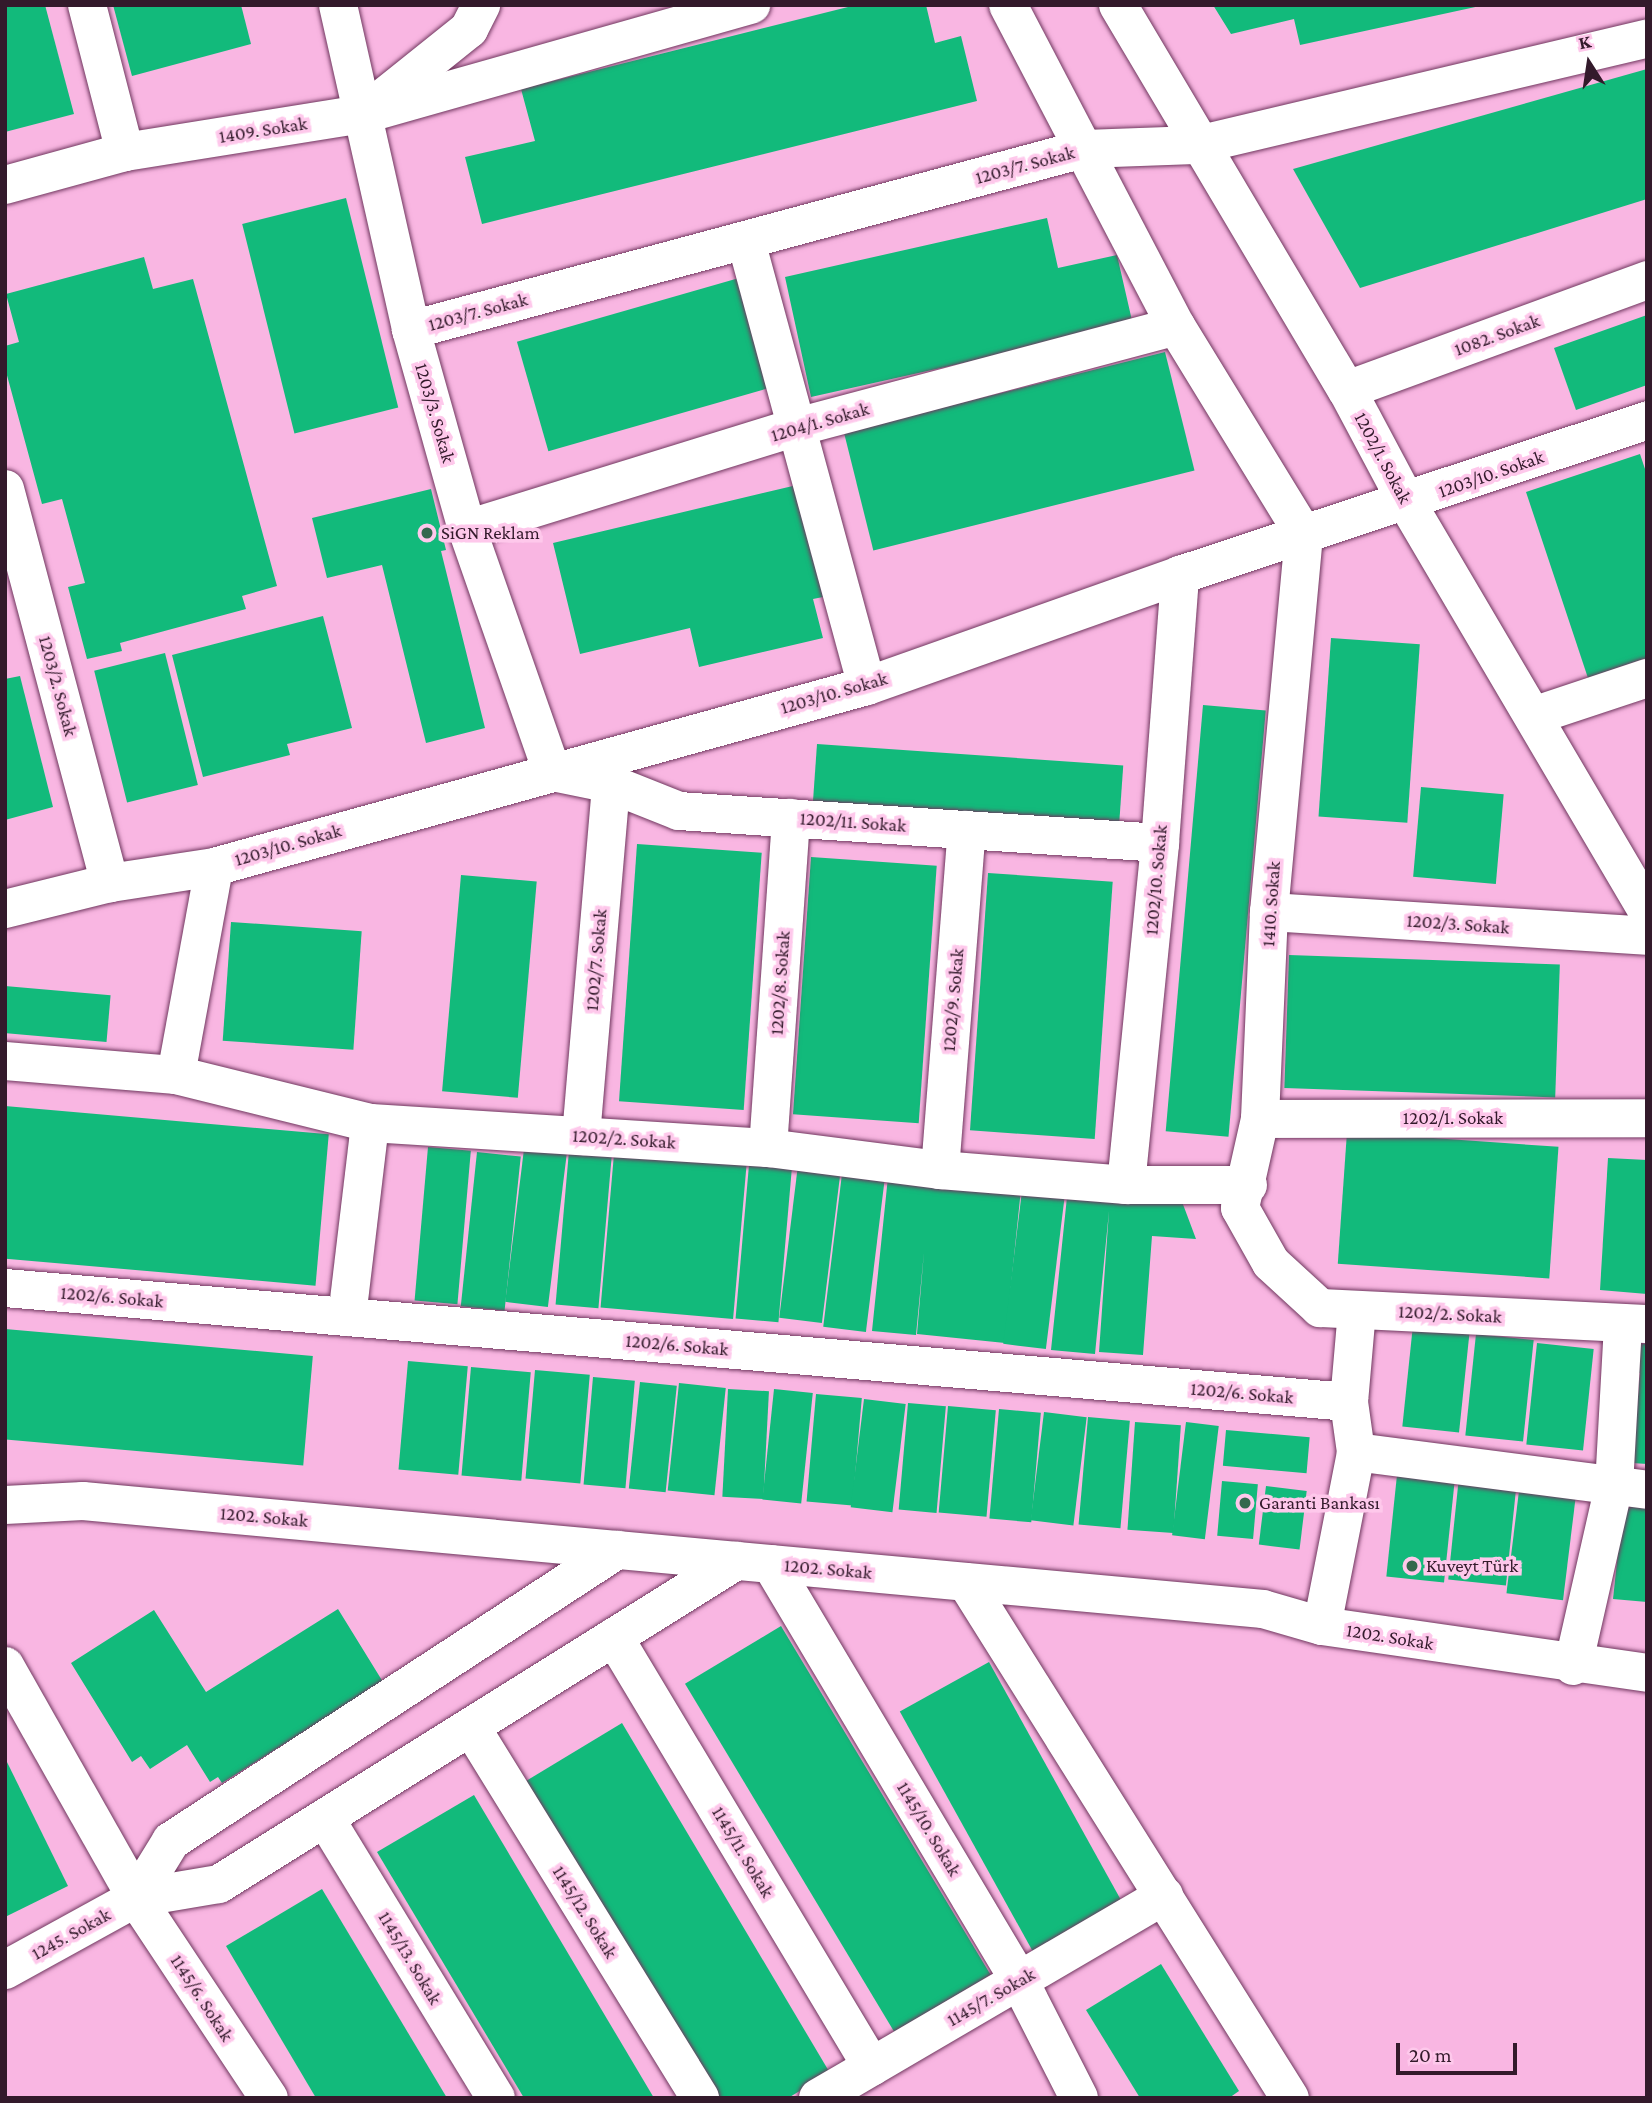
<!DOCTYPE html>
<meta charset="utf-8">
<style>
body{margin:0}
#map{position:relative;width:1652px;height:2103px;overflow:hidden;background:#f9b6e2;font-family:"Crimson Pro",serif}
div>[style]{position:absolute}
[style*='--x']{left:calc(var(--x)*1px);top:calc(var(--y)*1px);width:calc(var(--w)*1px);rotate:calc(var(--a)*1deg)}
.building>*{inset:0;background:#12ba7b;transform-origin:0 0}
.roads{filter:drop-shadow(0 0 2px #70375f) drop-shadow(0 0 2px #70375f)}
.minor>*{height:38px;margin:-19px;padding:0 19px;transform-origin:19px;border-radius:19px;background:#fff}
.dots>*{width:19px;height:19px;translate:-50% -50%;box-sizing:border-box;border:4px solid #fec8eb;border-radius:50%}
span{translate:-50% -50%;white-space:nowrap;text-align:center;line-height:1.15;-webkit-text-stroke:7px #fec8eb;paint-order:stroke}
.street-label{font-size:19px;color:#331a2b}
.poi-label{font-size:19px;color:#331a2b}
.left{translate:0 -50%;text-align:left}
.frame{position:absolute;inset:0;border:7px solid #331a2b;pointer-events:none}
.north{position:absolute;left:1554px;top:28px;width:70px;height:70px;-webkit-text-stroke:5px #fec8eb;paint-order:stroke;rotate:348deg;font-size:19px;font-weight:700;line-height:28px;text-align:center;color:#331a2b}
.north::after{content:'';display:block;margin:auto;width:24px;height:32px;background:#331a2b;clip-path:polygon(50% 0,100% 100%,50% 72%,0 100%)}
.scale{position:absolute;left:1396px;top:2043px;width:121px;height:32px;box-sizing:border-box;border:4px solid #331a2b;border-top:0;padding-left:9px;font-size:21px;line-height:24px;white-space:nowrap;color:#331a2b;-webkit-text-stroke:5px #fec8eb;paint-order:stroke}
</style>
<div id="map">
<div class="building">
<div style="clip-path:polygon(5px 5px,45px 5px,74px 114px,5px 132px)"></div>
<div style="clip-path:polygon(113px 5px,241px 5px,251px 44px,132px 76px)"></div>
<div style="clip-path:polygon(856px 5px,926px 5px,935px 43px,961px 36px,977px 101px,482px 224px,465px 157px,535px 141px,521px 89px)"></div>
<div style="clip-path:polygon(1213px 5px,1480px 5px,1480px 6px,1300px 45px,1294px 19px,1231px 34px)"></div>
<div style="clip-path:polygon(1647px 69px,1647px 199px,1360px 288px,1293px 169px)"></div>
<div style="left:346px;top:198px;width:216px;height:107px;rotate:76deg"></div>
<div style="clip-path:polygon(1047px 218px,1058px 268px,1117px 255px,1133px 325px,811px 397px,785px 277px)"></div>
<div style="clip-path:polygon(144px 257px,153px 289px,193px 279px,277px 586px,242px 596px,246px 609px,120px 643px,122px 651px,87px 659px,68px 587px,85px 583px,62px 499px,42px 504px,5px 368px,5px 346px,19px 342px,6px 294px)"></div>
<div style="left:739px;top:278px;width:114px;height:231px;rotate:74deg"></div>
<div style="clip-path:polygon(1647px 315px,1647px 385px,1576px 410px,1554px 348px)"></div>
<div style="left:1165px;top:352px;width:122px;height:331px;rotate:76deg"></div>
<div style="clip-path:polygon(1640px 454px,1647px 475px,1647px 658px,1588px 678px,1526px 492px)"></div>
<div style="clip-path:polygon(797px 485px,823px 597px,813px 599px,823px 638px,699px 667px,690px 628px,580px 654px,553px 543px)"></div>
<div style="clip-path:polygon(431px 489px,446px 550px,441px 551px,485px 728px,426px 743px,382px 565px,327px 578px,312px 518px)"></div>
<div style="clip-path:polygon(323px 616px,352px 728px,287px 744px,290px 755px,203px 777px,172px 655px)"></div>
<div style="left:1331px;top:638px;width:89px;height:179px;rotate:4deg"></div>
<div style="left:165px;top:653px;width:136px;height:73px;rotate:76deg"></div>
<div style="clip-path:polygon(20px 676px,53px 807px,5px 820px,5px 679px)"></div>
<div style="left:1203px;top:705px;width:63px;height:428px;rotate:5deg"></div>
<div style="left:817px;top:744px;width:307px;height:65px;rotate:4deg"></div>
<div style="left:1421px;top:787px;width:83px;height:90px;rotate:5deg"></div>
<div style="left:637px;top:844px;width:125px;height:258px;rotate:4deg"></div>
<div style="left:811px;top:857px;width:126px;height:258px;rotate:4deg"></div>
<div style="left:988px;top:873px;width:125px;height:258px;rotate:4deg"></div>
<div style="left:461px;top:875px;width:76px;height:217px;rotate:5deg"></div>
<div style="left:231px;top:922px;width:131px;height:119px;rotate:4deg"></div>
<div style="left:1289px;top:955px;width:271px;height:133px;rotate:2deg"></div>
<div style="left:5px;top:986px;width:106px;height:47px;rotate:5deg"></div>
<div style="left:5px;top:1106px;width:325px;height:152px;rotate:5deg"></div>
<div style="left:1347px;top:1132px;width:212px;height:132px;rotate:4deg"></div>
<div style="left:428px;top:1147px;width:43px;height:154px;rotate:5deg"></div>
<div style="left:524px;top:1149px;width:43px;height:154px;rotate:7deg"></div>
<div style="left:569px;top:1151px;width:43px;height:154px;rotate:5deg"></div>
<div style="left:477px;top:1152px;width:44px;height:155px;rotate:6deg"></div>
<div style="left:614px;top:1154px;width:133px;height:154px;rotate:5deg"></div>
<div style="clip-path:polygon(1608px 1158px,1647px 1160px,1647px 1294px,1600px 1290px)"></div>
<div style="left:749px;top:1165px;width:43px;height:154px;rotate:5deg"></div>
<div style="left:798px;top:1165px;width:43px;height:154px;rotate:7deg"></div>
<div style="left:842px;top:1174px;width:43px;height:154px;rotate:7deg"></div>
<div style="clip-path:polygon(888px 1177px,1021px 1189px,1005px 1343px,917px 1334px,924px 1252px,916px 1335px,872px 1331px)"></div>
<div style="left:1022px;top:1191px;width:43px;height:154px;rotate:7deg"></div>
<div style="clip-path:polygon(1067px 1197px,1181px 1199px,1196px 1239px,1152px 1236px,1143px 1355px,1099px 1352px,1109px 1211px,1095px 1354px,1051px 1350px)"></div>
<div style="left:1413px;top:1325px;width:57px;height:102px;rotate:6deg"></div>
<div style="left:5px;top:1329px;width:309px;height:110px;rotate:5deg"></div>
<div style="left:1476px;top:1334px;width:58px;height:102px;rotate:6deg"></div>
<div style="left:1537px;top:1343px;width:57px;height:102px;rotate:6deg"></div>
<div style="clip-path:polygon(1635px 1343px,1647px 1344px,1647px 1464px,1632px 1463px,1640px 1373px,1632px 1373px)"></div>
<div style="left:408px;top:1361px;width:60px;height:109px;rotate:5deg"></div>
<div style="left:471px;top:1367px;width:60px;height:109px;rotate:5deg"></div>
<div style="left:535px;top:1370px;width:55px;height:109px;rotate:5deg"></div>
<div style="left:593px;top:1377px;width:42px;height:108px;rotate:5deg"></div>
<div style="left:640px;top:1382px;width:37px;height:107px;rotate:6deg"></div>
<div style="left:679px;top:1383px;width:47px;height:108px;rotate:6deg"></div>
<div style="left:728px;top:1389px;width:41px;height:108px;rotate:3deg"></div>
<div style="left:774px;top:1389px;width:39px;height:111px;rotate:6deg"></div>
<div style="left:816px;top:1394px;width:46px;height:108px;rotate:5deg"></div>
<div style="left:864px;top:1399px;width:42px;height:109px;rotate:7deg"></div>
<div style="left:908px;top:1403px;width:38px;height:107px;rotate:5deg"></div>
<div style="left:948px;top:1406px;width:48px;height:107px;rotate:5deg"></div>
<div style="left:999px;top:1409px;width:42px;height:110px;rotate:5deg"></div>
<div style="left:1044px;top:1412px;width:43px;height:109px;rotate:7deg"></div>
<div style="left:1088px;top:1417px;width:42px;height:108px;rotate:5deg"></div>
<div style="left:1135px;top:1422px;width:46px;height:108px;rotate:4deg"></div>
<div style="left:1186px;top:1422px;width:33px;height:114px;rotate:7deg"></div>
<div style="left:1226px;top:1430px;width:84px;height:36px;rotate:5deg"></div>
<div style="left:1397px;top:1475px;width:58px;height:102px;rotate:6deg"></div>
<div style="left:1459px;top:1477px;width:58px;height:103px;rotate:6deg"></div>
<div style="left:1222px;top:1481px;width:36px;height:55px;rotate:5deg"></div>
<div style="left:1266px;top:1486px;width:41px;height:59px;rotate:7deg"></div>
<div style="left:1519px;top:1491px;width:57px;height:103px;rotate:7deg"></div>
<div style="clip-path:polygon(1624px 1497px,1647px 1500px,1647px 1602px,1613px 1599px)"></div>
<div style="clip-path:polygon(338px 1609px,383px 1682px,222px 1783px,218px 1777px,210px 1782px,187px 1745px,150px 1769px,141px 1756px,132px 1762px,71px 1663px,154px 1610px,206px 1692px)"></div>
<div style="left:781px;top:1626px;width:407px;height:112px;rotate:59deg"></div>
<div style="left:989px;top:1662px;width:275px;height:102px;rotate:61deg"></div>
<div style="clip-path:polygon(622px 1723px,830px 2073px,788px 2098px,715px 2098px,526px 1781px)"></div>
<div style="clip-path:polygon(5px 1758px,68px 1886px,5px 1917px)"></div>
<div style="clip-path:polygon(474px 1795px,654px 2098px,524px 2098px,377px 1852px)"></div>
<div style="clip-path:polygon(322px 1889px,447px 2098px,316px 2098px,226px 1946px)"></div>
<div style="clip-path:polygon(1161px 1964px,1239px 2091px,1229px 2098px,1140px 2098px,1086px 2010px)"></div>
</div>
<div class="roads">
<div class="minor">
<div style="--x:87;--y:5;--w:152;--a:75.5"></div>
<div style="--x:338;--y:5;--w:333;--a:77.3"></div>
<div style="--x:411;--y:330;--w:207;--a:74.3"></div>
<div style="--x:467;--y:529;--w:257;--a:70.7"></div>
<div style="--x:552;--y:772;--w:60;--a:11.5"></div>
<div style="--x:611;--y:784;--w:73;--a:21.7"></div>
<div style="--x:679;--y:811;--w:482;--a:3.8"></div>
<div style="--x:1008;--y:5;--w:362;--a:62.4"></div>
<div style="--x:1176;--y:326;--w:245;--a:58.5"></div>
<div style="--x:1304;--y:535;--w:379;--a:95.3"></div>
<div style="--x:1269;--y:912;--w:207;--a:92.5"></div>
<div style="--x:1260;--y:1119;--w:91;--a:102.7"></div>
<div style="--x:1240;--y:1208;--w:63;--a:60.6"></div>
<div style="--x:1271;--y:1263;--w:67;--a:42.6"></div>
<div style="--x:1320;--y:1308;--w:327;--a:2.8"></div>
<div style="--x:1118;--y:5;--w:448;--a:59.3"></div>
<div style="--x:1347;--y:390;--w:128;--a:62"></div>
<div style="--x:1407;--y:503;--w:473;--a:59.5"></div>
<div style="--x:379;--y:110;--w:387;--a:-15.8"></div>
<div style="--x:5;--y:185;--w:124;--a:-15.4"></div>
<div style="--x:125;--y:152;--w:241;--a:-9.1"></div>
<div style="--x:363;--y:114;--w:136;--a:-38.7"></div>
<div style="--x:469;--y:29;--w:27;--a:-63"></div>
<div style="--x:746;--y:241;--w:461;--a:74.8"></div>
<div style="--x:411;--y:330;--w:696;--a:-15.07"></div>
<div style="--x:1083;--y:149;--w:114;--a:-2"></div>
<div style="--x:1197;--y:145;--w:462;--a:-13.3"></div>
<div style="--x:1347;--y:390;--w:320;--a:-20.1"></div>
<div style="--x:5;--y:489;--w:408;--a:75.1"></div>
<div style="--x:467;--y:529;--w:345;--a:-17.2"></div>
<div style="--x:797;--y:427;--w:392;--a:-14.9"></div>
<div style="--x:1533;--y:716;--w:120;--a:-18.4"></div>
<div style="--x:5;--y:909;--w:108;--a:-13.9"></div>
<div style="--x:110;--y:883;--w:105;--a:-8.7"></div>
<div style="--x:214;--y:867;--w:678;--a:-15.49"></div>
<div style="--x:867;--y:686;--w:332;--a:-19.5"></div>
<div style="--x:1180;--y:575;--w:492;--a:-18.3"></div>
<div style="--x:1269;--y:912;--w:379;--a:3.6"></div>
<div style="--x:5;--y:1061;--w:172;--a:4.7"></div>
<div style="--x:176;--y:1075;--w:200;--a:13.9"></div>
<div style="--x:370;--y:1123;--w:399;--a:3.6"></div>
<div style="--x:768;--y:1148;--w:173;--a:7.3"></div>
<div style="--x:940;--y:1170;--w:187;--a:4.6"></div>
<div style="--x:1126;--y:1185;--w:122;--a:0"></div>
<div style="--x:176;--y:1075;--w:211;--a:-79.6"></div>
<div style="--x:1260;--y:1119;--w:387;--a:-0.1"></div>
<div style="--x:581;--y:1136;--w:353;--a:-85.1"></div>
<div style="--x:768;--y:1148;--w:331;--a:-86"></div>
<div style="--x:940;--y:1170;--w:341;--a:-85.5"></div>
<div style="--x:1126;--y:1185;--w:344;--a:-84.3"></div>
<div style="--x:1160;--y:843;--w:269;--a:-85.7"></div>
<div style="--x:5;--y:1288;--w:1349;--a:4.85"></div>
<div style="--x:347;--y:1317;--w:195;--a:-83.2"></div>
<div style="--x:1356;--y:1452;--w:293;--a:7.4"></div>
<div style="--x:5;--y:1505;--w:78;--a:-2.9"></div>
<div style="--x:83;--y:1501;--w:1185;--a:5.23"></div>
<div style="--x:1263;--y:1609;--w:61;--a:16.1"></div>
<div style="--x:1322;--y:1626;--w:328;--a:8.2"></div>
<div style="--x:771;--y:1564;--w:484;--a:59.2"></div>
<div style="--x:1019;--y:1980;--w:132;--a:63"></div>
<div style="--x:966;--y:1582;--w:609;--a:57.88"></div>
<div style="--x:1322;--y:1626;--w:177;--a:-78.9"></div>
<div style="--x:1356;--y:1452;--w:50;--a:-98"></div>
<div style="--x:1349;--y:1402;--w:92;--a:-85"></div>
<div style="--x:614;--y:1637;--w:501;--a:59.04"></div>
<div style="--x:5;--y:1666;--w:266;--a:60.5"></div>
<div style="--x:136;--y:1898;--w:240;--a:56.4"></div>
<div style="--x:1573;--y:1666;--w:185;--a:-77.2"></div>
<div style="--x:1614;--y:1486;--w:163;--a:-86.8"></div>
<div style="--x:471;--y:1727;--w:436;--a:58.3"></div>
<div style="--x:325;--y:1818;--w:328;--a:58.6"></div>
<div style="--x:136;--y:1898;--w:67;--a:-58.4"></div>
<div style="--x:171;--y:1841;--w:533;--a:-33.12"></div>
<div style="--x:5;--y:1970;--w:149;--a:-28.8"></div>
<div style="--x:136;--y:1898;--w:84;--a:-9.6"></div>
<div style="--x:219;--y:1884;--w:610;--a:-32"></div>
<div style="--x:818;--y:2098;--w:401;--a:-30.3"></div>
</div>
</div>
<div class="dots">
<div style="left:427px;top:533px;background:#33684d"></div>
<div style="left:1245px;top:1503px;background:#33684d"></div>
<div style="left:1412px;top:1566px;background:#33684d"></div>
</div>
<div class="street-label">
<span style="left:263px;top:130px;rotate:-9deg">1409. Sokak</span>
<span style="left:1025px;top:165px;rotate:-15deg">1203/7. Sokak</span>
<span style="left:478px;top:312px;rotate:-15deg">1203/7. Sokak</span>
<span style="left:1497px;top:335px;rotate:-20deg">1082. Sokak</span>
<span style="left:435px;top:413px;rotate:74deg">1203/3. Sokak</span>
<span style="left:820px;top:422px;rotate:-16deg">1204/1. Sokak</span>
<span style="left:1383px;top:458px;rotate:62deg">1202/1. Sokak</span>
<span style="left:1491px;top:474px;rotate:-19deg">1203/10. Sokak</span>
<span style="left:58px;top:686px;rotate:75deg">1203/2. Sokak</span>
<span style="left:834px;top:693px;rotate:-16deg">1203/10. Sokak</span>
<span style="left:853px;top:822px;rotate:4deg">1202/11. Sokak</span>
<span style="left:288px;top:845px;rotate:-16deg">1203/10. Sokak</span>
<span style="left:1156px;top:880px;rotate:-85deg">1202/10. Sokak</span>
<span style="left:1271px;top:904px;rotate:-86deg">1410. Sokak</span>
<span style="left:1458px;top:924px;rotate:4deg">1202/3. Sokak</span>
<span style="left:596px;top:960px;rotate:-85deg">1202/7. Sokak</span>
<span style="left:780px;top:983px;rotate:-86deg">1202/8. Sokak</span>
<span style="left:953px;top:1000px;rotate:-85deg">1202/9. Sokak</span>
<span style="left:1453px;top:1118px">1202/1. Sokak</span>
<span style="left:624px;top:1139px;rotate:4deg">1202/2. Sokak</span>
<span style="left:112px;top:1297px;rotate:5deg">1202/6. Sokak</span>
<span style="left:1450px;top:1314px;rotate:3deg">1202/2. Sokak</span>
<span style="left:677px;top:1345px;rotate:5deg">1202/6. Sokak</span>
<span style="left:1242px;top:1393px;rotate:5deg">1202/6. Sokak</span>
<span style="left:264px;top:1517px;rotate:5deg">1202. Sokak</span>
<span style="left:828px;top:1569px;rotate:5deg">1202. Sokak</span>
<span style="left:1390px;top:1637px;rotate:9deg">1202. Sokak</span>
<span style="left:929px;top:1829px;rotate:59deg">1145/10. Sokak</span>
<span style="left:743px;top:1852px;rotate:59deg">1145/11. Sokak</span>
<span style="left:585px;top:1912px;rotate:58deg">1145/12. Sokak</span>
<span style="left:71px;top:1934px;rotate:-29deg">1245. Sokak</span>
<span style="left:410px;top:1958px;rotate:59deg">1145/13. Sokak</span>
<span style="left:991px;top:1997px;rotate:-30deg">1145/7. Sokak</span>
<span style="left:202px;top:1998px;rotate:57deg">1145/6. Sokak</span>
</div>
<div class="poi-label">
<span class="left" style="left:441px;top:533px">SiGN Reklam</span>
<span class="left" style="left:1259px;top:1503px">Garanti Bankası</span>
<span class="left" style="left:1426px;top:1566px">Kuveyt Türk</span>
</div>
<div class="frame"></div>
<div class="north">K</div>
<div class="scale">20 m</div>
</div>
